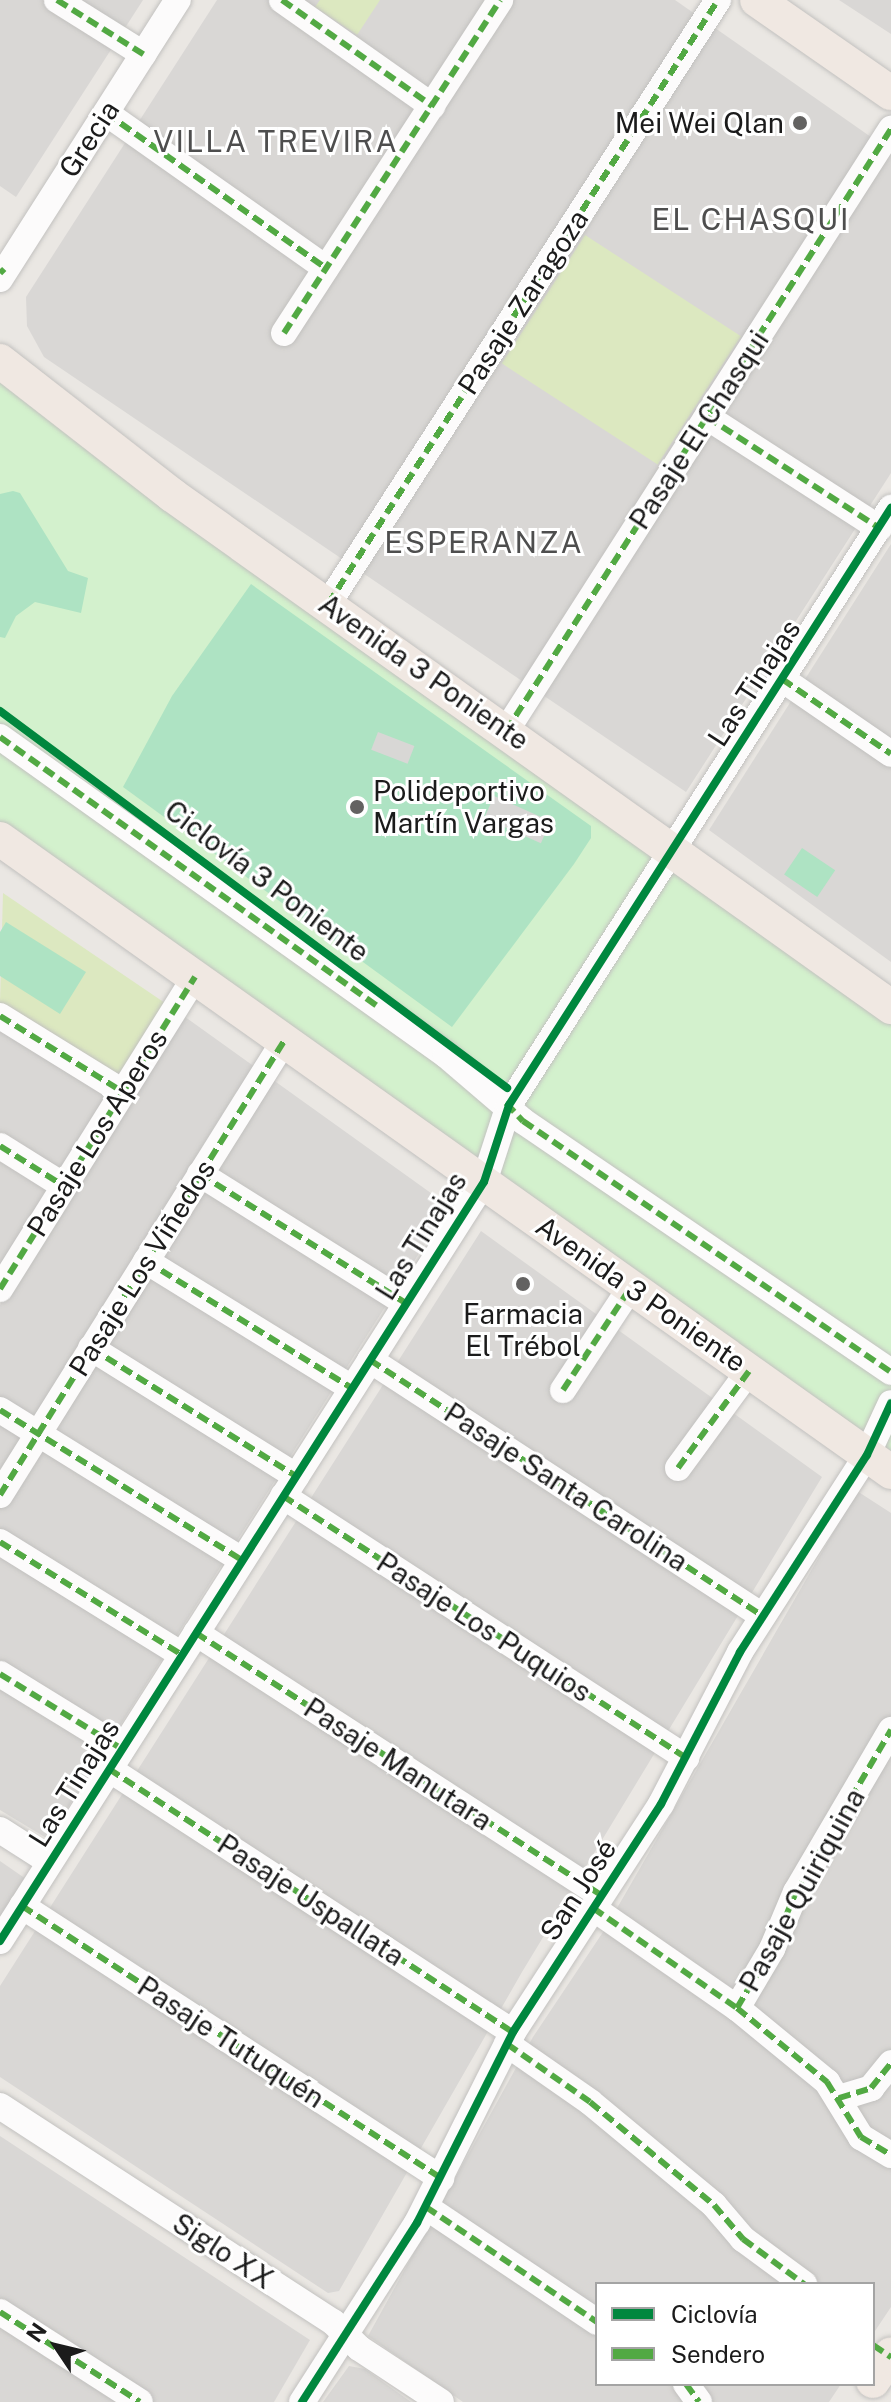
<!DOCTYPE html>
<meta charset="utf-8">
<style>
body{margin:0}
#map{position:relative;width:891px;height:2402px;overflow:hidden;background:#eae7e3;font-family:"Public Sans",sans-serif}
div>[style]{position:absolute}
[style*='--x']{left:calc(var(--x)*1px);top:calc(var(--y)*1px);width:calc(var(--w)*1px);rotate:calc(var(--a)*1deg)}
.residential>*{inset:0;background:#d9d7d5}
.grass>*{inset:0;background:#dce8c0;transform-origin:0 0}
.park>*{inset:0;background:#d3f1cd}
.pitch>*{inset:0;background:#aee3c3;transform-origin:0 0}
.parking>*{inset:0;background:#d8d7d5;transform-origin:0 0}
.roads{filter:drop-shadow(0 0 2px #c2c1bf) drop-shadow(0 0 2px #c2c1bf)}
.minor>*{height:26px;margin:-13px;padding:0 13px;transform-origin:13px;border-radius:13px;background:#fcfbfb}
.major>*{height:34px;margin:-17px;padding:0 17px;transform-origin:17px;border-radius:17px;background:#f0e8e2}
.quiet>*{height:6px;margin-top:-3px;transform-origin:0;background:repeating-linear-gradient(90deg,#52a943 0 12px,transparent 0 18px)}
.cycleway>*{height:8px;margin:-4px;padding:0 4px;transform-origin:4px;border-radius:4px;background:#00873e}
.dots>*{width:22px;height:22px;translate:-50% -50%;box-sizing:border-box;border:4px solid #fff;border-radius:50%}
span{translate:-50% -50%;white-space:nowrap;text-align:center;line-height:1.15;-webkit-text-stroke:6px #fff;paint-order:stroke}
.poi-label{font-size:28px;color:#1b1b1b}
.right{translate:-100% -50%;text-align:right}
.left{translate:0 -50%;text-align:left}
.street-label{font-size:28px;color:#1b1b1b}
.neighbourhood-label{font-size:30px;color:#4e4e4e;letter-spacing:2px}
.legend{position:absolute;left:595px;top:2282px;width:280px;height:104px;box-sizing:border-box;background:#fff;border:2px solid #a4a4a4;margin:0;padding:10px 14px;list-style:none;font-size:24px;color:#1b1b1b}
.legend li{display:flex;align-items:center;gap:16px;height:40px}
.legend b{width:40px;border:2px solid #a4a4a4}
.north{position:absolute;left:16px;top:2306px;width:80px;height:80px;-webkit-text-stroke:6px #fff;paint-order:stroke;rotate:305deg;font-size:22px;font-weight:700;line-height:32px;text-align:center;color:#1b1b1b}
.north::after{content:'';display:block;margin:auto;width:28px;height:36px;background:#1b1b1b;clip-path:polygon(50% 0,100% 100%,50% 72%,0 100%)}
</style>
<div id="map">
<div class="residential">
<div style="clip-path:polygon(0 0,143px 0,16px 197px,0 186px)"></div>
<div style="clip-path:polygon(217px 0,675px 0,891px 151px,891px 473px,686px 792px,44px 357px,27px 326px,26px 297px)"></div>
<div style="clip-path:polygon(839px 0,891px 0,891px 34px)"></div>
<div style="clip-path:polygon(891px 544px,891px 962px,709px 830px)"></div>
<div style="clip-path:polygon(181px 1014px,449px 1206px,48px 1839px,0 1810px,0 1305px,14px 1281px,0 1271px,0 1025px)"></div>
<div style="clip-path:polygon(481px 1231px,822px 1477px,522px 1972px,339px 2291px,328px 2293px,0 2077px,0 1986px)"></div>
<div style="clip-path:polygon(857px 1491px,891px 1513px,891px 2307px,873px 2334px,873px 2284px,597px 2284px,597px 2384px,841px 2384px,829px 2402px,463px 2402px,368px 2336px,533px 2037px,605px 1929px)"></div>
<div style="clip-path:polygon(0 1861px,26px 1879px,0 1917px)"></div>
<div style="clip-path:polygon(0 2136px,310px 2340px,274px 2402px,0 2402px)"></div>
<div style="clip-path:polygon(349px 2366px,365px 2369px,411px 2402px,323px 2402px)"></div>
</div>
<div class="grass">
<div style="clip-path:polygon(320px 0,380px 0,357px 35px,315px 7px)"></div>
<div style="left:585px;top:235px;width:186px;height:153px;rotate:33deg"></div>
<div style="clip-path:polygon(3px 893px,165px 1003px,117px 1078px,0 1003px)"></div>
</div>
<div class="park">
<div style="clip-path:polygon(0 378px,891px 1020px,891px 1451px,0 829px)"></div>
</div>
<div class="pitch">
<div style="clip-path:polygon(13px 491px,20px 493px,68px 571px,88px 578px,81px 613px,35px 602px,16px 616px,5px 638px,0 637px,0 494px)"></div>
<div style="clip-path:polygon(251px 584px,591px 826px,591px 838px,574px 864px,452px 1027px,123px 787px,172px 696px)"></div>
<div style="left:802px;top:848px;width:40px;height:32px;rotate:34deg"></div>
<div style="clip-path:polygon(6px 922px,86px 972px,60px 1014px,0 976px,0 932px)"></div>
</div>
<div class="parking">
<div style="left:378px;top:732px;width:39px;height:19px;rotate:21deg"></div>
<div style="left:494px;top:796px;width:62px;height:24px;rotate:24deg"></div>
</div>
<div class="roads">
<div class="minor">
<div style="--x:57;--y:0;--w:102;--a:32.1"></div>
<div style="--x:282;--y:0;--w:184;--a:35.2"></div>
<div style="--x:106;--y:113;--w:269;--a:35.2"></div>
<div style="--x:0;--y:279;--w:331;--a:-57.5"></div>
<div style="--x:284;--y:333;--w:397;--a:-57"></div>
<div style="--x:707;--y:417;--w:205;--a:32.8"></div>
<div style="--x:328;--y:604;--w:719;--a:-57.15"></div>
<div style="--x:782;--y:679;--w:132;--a:34.5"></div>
<div style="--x:506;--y:731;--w:715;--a:-57.4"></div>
<div style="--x:0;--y:737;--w:548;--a:35.49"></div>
<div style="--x:446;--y:1055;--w:101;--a:40.6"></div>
<div style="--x:523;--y:1121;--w:445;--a:34.3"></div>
<div style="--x:0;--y:1016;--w:145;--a:31.7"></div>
<div style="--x:0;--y:1146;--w:75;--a:32"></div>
<div style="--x:200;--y:1174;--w:243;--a:32.1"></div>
<div style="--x:146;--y:1261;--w:242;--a:31.7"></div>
<div style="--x:0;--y:1289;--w:368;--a:-58"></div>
<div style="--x:91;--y:1348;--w:242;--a:32"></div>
<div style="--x:370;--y:1360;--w:467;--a:33.1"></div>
<div style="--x:563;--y:1390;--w:123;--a:-56.6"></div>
<div style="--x:0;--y:1410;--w:285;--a:31.8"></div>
<div style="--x:678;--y:1468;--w:120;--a:-53.8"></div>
<div style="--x:0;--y:1495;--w:536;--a:-57.97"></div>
<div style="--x:283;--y:1496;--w:481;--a:33"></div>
<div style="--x:0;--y:1542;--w:214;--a:31.8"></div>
<div style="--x:196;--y:1633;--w:482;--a:32.9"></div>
<div style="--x:0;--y:1674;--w:143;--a:31.6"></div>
<div style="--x:109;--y:1769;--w:482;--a:33.1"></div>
<div style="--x:0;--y:1830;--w:59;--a:32.6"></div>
<div style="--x:22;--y:1906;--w:500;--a:33"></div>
<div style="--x:593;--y:1908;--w:175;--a:34.8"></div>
<div style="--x:737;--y:2008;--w:117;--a:39.4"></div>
<div style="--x:827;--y:2082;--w:65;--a:58.3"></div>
<div style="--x:861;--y:2137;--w:35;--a:31"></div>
<div style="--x:0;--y:1941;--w:900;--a:-57.48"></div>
<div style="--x:484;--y:1182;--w:81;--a:-72"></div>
<div style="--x:509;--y:1105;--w:709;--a:-57.39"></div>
<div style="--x:737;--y:2008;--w:69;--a:-59.3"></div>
<div style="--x:772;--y:1949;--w:62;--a:-67.2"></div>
<div style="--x:796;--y:1892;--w:188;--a:-59.6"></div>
<div style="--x:507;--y:2044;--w:101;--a:34.9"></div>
<div style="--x:590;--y:2102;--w:161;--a:39.7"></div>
<div style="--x:714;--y:2205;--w:45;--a:49.5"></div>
<div style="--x:743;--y:2239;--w:76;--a:36.4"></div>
<div style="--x:839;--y:2098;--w:34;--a:-17"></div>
<div style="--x:871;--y:2088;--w:32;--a:-51"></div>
<div style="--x:0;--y:2106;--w:397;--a:33"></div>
<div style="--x:333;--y:2322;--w:37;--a:45"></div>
<div style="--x:359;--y:2348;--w:98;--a:33.4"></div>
<div style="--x:426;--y:2207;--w:206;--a:33.9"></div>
<div style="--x:0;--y:2312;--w:166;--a:32.7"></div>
<div style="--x:686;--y:2384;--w:22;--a:54"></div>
<div style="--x:302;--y:2402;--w:213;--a:-57.3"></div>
<div style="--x:417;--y:2223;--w:214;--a:-63.3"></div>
<div style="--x:513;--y:2032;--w:272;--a:-57"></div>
<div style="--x:661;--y:1804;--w:171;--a:-62.5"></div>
<div style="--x:740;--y:1652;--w:234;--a:-57.2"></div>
<div style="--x:867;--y:1455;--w:57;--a:-65.2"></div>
</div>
<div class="major">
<div style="--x:757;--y:0;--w:163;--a:34.8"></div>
<div style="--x:0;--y:361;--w:218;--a:37.9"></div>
<div style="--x:172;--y:495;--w:883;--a:35.45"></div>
<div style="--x:0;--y:839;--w:1093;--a:35.39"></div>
<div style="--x:873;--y:2381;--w:32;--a:-56"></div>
</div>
</div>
<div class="quiet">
<div style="--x:57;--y:0;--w:102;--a:32.1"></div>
<div style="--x:282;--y:0;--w:184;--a:35.2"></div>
<div style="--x:106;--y:113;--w:269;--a:35.2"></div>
<div style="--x:0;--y:269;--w:6;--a:45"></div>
<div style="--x:284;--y:333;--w:397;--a:-57"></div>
<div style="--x:707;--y:417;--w:205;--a:32.8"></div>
<div style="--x:328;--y:604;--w:719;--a:-57.15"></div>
<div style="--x:782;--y:679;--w:132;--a:34.5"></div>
<div style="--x:506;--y:731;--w:715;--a:-57.4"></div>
<div style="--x:0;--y:737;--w:465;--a:35.5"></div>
<div style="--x:0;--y:1016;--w:145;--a:31.7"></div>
<div style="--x:506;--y:1103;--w:25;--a:47"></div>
<div style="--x:523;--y:1121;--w:445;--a:34.3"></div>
<div style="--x:0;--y:1146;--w:75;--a:32"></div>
<div style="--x:200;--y:1174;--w:243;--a:32.1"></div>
<div style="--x:146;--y:1261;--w:242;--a:31.7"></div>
<div style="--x:0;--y:1289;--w:368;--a:-58"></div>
<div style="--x:91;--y:1348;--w:242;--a:32"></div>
<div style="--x:370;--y:1360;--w:467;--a:33.1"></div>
<div style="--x:563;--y:1390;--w:123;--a:-56.6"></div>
<div style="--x:0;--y:1410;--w:285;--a:31.8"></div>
<div style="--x:678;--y:1468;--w:120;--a:-53.8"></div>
<div style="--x:0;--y:1495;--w:536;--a:-57.97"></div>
<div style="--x:283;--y:1496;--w:481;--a:33"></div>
<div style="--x:0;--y:1542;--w:214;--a:31.8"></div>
<div style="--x:196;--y:1633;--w:482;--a:32.9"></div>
<div style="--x:0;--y:1674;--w:143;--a:31.6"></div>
<div style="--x:109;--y:1769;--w:482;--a:33.1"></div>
<div style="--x:22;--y:1906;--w:500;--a:33"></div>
<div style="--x:593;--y:1908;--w:175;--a:34.8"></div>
<div style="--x:737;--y:2008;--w:117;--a:39.4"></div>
<div style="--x:827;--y:2082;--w:65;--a:58.3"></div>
<div style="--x:861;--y:2137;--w:35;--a:31"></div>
<div style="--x:737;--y:2008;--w:69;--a:-59.3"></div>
<div style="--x:772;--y:1949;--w:62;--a:-67.2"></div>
<div style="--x:796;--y:1892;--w:188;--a:-59.6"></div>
<div style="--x:507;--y:2044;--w:101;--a:34.9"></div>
<div style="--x:590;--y:2102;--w:161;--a:39.7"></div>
<div style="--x:714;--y:2205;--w:45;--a:49.5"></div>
<div style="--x:743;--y:2239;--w:76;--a:36.4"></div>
<div style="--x:839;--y:2098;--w:34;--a:-17"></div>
<div style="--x:871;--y:2088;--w:32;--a:-51"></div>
<div style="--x:426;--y:2207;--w:206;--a:33.9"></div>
<div style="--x:0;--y:2312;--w:166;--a:32.7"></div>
<div style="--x:873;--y:2345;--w:22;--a:34"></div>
<div style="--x:686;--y:2384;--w:22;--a:54"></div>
</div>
<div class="cycleway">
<div style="--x:0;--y:711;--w:632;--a:36.63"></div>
<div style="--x:0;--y:1941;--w:900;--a:-57.48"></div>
<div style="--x:484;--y:1182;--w:81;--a:-72"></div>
<div style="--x:509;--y:1105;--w:709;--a:-57.39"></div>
<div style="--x:302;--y:2402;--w:213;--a:-57.3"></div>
<div style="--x:417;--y:2223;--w:214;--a:-63.3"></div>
<div style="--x:513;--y:2032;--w:272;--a:-57"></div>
<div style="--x:661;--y:1804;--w:171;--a:-62.5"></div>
<div style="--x:740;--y:1652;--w:234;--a:-57.2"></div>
<div style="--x:867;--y:1455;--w:57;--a:-65.2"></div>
</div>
<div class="dots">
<div style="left:800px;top:123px;background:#636261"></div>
<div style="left:357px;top:807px;background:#636261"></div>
<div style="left:523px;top:1284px;background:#636261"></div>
</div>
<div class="poi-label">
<span class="right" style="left:784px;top:123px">Mei Wei Qlan</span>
<span class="left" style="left:373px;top:807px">Polideportivo<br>Martín Vargas</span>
<span style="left:523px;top:1330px">Farmacia<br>El Trébol</span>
</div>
<div class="street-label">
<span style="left:89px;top:139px;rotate:-57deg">Grecia</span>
<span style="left:523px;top:302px;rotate:-57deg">Pasaje Zaragoza</span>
<span style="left:699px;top:430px;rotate:-57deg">Pasaje El Chasqui</span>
<span style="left:424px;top:672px;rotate:35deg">Avenida 3 Poniente</span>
<span style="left:754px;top:683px;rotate:-57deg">Las Tinajas</span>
<span style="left:267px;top:881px;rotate:37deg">Ciclovía 3 Poniente</span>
<span style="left:97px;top:1133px;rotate:-58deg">Pasaje Los Aperos</span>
<span style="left:421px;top:1236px;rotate:-58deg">Las Tinajas</span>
<span style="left:142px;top:1268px;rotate:-58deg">Pasaje Los Viñedos</span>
<span style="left:641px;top:1294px;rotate:35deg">Avenida 3 Poniente</span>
<span style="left:566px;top:1487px;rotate:33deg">Pasaje Santa Carolina</span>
<span style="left:484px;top:1627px;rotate:33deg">Pasaje Los Puquios</span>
<span style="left:398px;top:1764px;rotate:33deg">Pasaje Manutara</span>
<span style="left:74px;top:1783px;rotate:-58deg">Las Tinajas</span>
<span style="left:578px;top:1890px;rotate:-57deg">San José</span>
<span style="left:802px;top:1890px;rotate:-61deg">Pasaje Quiriquina</span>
<span style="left:311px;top:1900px;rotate:33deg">Pasaje Uspallata</span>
<span style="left:231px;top:2042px;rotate:33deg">Pasaje Tutuquén</span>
<span style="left:223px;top:2251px;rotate:33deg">Siglo XX</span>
</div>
<div class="neighbourhood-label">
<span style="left:276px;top:141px">VILLA TREVIRA</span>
<span style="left:751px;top:219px">EL CHASQUI</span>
<span style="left:484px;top:542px">ESPERANZA</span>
</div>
<ul class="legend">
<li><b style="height:10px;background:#00873e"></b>Ciclovía</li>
<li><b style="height:10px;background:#52a943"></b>Sendero</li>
</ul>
<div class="north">N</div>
</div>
